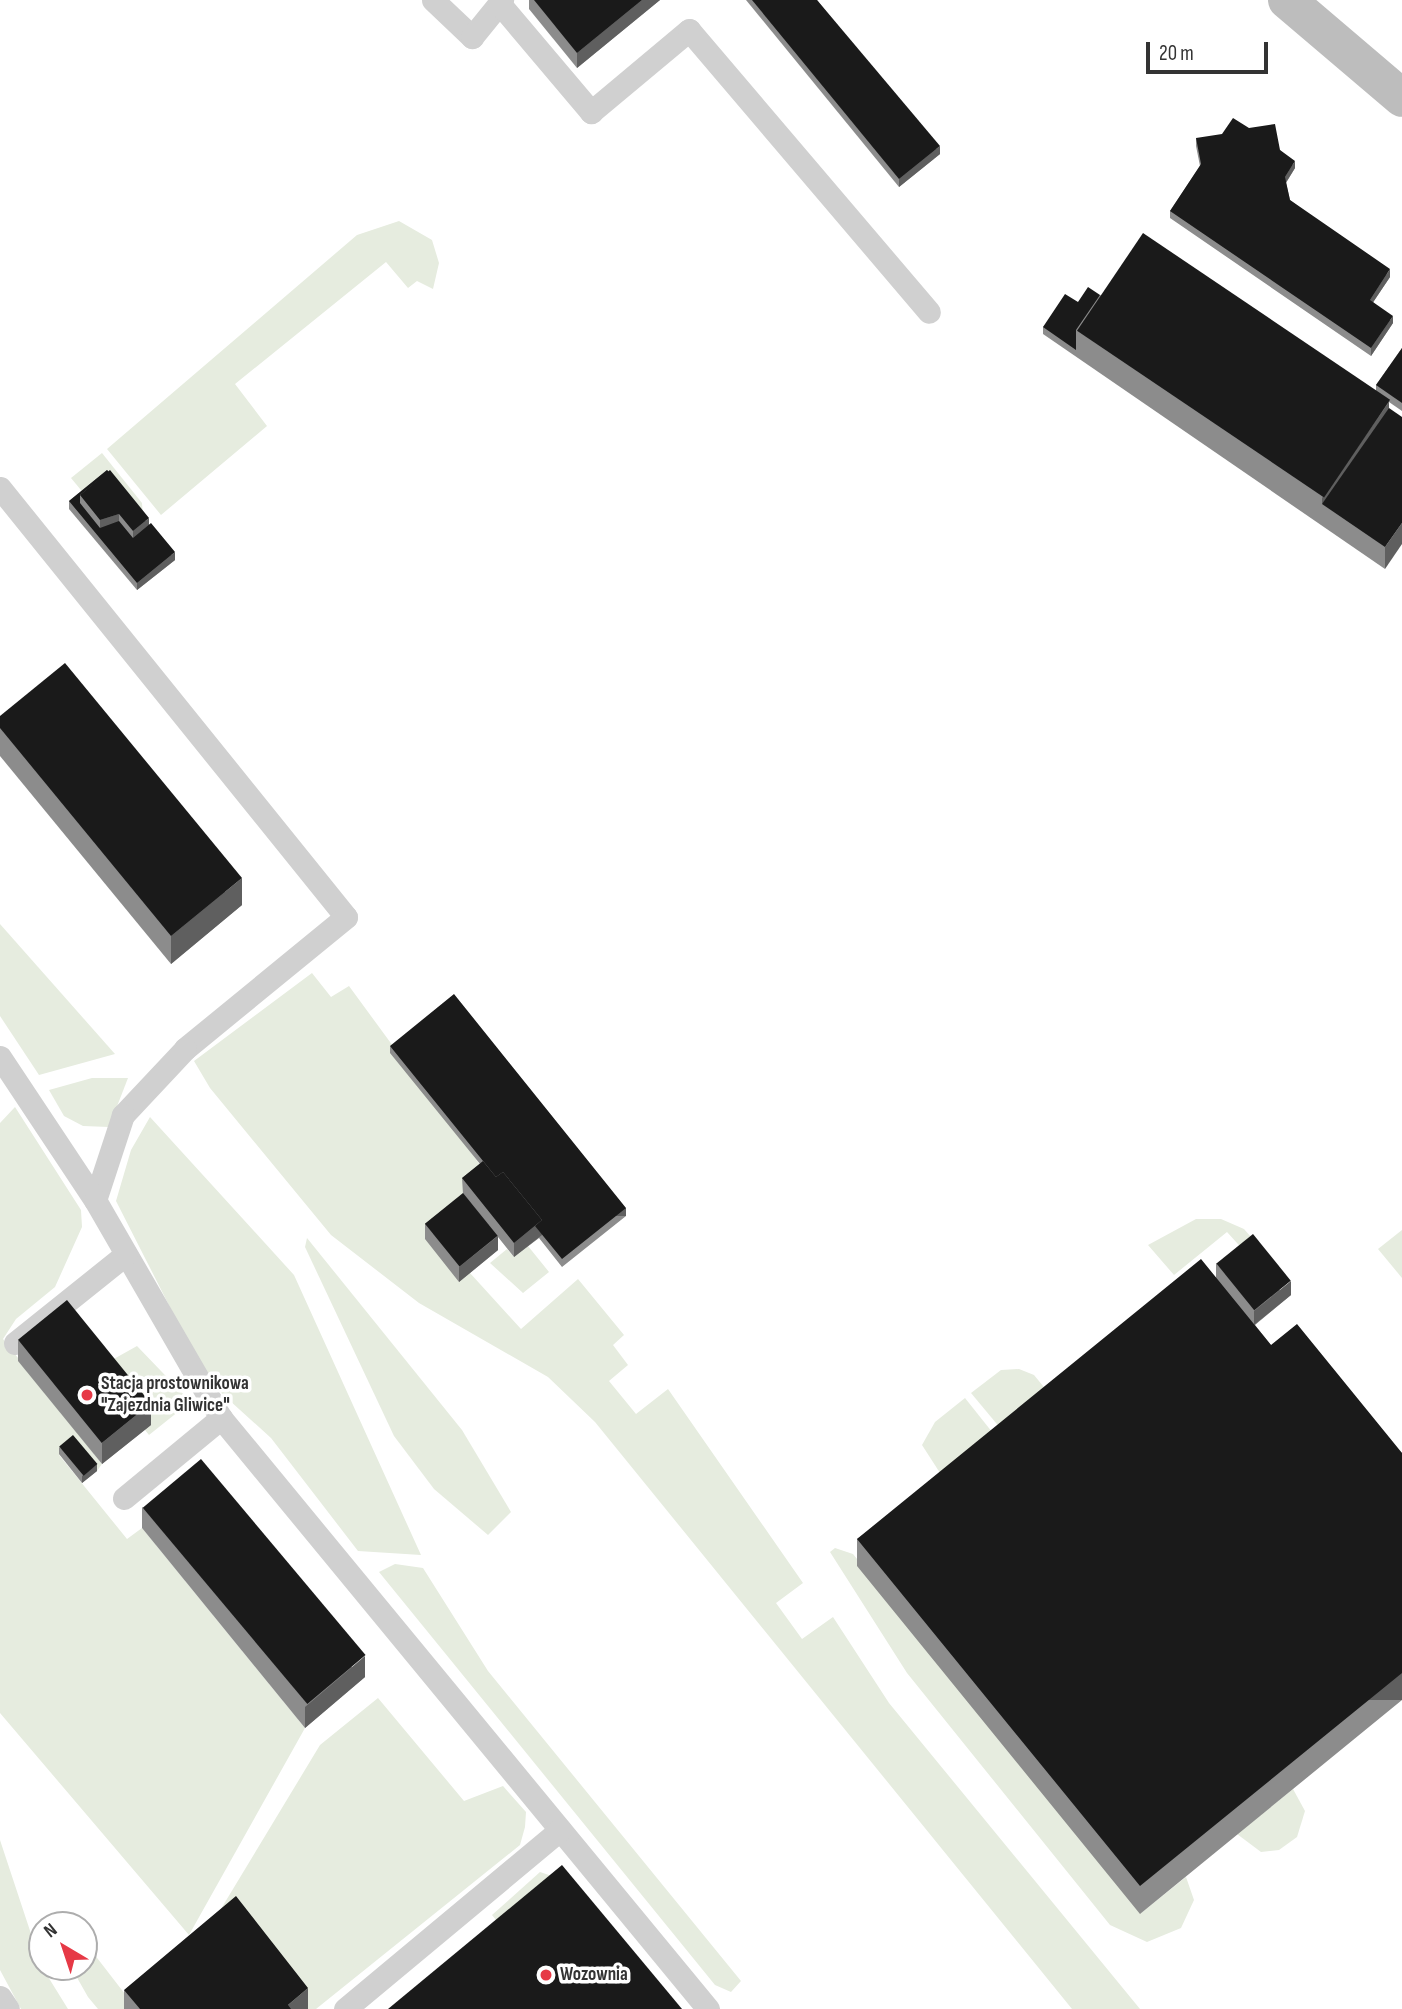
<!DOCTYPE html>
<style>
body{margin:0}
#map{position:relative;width:1402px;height:2009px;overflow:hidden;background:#fff;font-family:"Sofia Sans Condensed",sans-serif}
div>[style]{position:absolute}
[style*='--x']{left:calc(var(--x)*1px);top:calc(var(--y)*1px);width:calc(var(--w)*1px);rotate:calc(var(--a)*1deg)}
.green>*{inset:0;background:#e6ecdf}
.lane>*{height:23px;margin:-11.5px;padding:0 11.5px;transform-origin:11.5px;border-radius:11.5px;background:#d0d0d0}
.secondary>*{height:38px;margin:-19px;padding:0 19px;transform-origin:19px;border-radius:19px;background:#bdbdbd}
.wall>*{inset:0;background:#8c8c8c}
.shaded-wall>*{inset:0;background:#5f5f5f;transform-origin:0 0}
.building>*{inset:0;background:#1a1a1a;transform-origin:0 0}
.dots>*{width:19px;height:19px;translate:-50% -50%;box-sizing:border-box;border:4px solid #fff;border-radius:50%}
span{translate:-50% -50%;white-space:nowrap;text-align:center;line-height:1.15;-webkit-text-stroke:7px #fff;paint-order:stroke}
.poi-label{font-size:19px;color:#333;font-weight:700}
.left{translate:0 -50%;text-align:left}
.north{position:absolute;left:28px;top:1911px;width:70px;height:70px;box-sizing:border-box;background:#fff;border:2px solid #adadad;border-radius:50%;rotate:321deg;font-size:19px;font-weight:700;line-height:28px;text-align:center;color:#333}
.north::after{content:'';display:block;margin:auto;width:24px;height:32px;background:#e63946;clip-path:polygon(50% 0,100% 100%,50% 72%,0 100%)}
.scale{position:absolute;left:1146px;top:42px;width:122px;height:32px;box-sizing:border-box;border:4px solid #333;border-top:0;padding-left:9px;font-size:21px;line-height:24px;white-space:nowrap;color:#333;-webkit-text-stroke:5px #fff;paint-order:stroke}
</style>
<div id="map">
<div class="green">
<div style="clip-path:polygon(399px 221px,432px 240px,439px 263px,433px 289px,417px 281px,408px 288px,386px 262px,235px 384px,267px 426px,161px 515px,107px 449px,357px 235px)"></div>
<div style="clip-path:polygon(102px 453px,142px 503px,143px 516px,90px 501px,71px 478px)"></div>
<div style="clip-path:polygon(0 924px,115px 1054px,39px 1075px,0 1016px)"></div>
<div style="clip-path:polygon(312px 973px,331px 997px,349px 986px,486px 1173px,471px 1204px,470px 1273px,521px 1329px,578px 1279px,624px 1335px,613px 1345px,628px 1365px,609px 1381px,636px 1414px,668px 1389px,803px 1583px,776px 1603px,802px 1639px,833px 1617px,889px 1703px,1140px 2009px,1072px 2009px,595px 1422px,548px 1377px,419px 1303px,331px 1235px,210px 1088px,194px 1061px)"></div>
<div style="clip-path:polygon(92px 1078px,128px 1078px,109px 1127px,83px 1126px,64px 1116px,49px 1090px)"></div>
<div style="clip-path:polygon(15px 1107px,81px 1210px,82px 1227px,55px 1287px,16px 1319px,3px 1339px,102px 1464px,97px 1471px,59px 1455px,127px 1539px,142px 1528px,305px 1728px,189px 1935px,0 1713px,0 1123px)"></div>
<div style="clip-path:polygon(150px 1117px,294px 1275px,421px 1555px,358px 1551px,271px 1438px,207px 1380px,116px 1201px,131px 1150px)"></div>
<div style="clip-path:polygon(1196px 1219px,1221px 1219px,1244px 1229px,1251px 1237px,1247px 1254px,1227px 1232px,1174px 1275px,1148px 1245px)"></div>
<div style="clip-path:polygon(1402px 1230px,1402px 1278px,1378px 1249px)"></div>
<div style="clip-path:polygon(307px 1238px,462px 1430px,511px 1512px,488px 1535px,434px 1489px,394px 1436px,305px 1247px)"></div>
<div style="clip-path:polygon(528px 1246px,549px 1272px,523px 1293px,490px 1263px,507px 1249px,514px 1257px)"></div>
<div style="clip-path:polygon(137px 1346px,186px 1397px,184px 1407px,149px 1435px,145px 1430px,151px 1425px,103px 1365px)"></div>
<div style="clip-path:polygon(1019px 1369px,1034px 1375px,1057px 1403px,1011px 1441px,971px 1393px,1001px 1370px)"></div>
<div style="clip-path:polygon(965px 1398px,1004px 1447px,951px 1490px,922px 1445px,935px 1422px)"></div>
<div style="clip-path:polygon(835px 1548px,853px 1554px,1141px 1913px,1186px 1877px,1194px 1900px,1181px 1928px,1147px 1942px,1110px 1925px,907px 1673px,830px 1552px)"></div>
<div style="clip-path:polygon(395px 1564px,423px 1568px,488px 1671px,741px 1981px,731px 1992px,715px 1985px,379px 1572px)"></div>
<div style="clip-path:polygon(378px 1698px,464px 1801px,503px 1786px,526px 1812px,525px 1827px,520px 1845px,316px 2009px,303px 2009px,210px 1927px,320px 1745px)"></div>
<div style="clip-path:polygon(1293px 1789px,1305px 1811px,1297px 1837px,1279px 1850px,1261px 1852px,1237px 1834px)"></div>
<div style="clip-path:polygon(0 1840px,42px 1967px,68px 2009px,21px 2009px,0 1970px)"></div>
<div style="clip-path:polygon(540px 1872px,552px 1876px,509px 1936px,492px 1915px)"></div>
<div style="clip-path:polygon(84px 1941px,135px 2007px,133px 2009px,98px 2009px,88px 1997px,71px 1967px,84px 1967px)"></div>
</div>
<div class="lane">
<div style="--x:433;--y:0;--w:54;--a:43.5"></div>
<div style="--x:472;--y:37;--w:48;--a:-51"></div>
<div style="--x:499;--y:3;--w:143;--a:49.8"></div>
<div style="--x:591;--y:112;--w:128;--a:-39.9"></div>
<div style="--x:689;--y:30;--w:370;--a:49.6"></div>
<div style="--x:0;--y:488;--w:551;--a:51.11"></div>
<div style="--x:346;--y:917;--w:208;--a:140.7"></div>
<div style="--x:185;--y:1049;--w:91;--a:133.2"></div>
<div style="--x:123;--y:1115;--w:89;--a:108.2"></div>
<div style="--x:0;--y:1057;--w:172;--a:56.4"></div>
<div style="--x:95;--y:1200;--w:252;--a:60"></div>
<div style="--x:221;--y:1418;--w:766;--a:50.51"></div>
<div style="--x:15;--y:1343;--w:142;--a:-38.7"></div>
<div style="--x:124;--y:1498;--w:126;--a:-39.5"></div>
<div style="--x:0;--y:1997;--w:14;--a:56"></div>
<div style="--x:345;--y:2009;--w:280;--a:-39.8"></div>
</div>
<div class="secondary">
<div style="--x:1287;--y:0;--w:151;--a:40.4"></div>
</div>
<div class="wall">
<div style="clip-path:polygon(529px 0,660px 0,577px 68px,529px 9px)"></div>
<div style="clip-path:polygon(746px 0,817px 0,940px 154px,899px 187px)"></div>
<div style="clip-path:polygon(1196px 138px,1280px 150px,1295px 168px,1286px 183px,1290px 200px,1390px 277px,1373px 302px,1393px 323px,1371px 356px,1170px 218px,1170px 211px,1200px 166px,1196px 146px)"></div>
<div style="clip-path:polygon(1100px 295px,1389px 402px,1385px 569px,1043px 334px,1043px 327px,1078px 302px)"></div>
<div style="clip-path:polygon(1402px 348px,1402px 411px,1376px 393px,1376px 385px)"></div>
<div style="clip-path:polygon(107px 470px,175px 560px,137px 590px,69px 509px,69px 501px)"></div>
<div style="clip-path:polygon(0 716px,242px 905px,171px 964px,0 756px)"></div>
<div style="clip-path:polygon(390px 1046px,626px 1216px,562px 1267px,539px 1238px,514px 1257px,498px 1237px,498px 1250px,459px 1282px,425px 1239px,425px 1224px,463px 1194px,462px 1178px,480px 1164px,390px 1053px)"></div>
<div style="clip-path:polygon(1216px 1263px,1291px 1295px,1255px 1325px,1271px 1345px,1402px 1453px,1402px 1700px,1140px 1914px,857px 1566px,857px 1539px,1216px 1277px)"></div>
<div style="clip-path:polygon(18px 1340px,151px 1425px,102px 1464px,18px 1361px)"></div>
<div style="clip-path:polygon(59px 1447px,97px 1471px,82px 1483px,59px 1454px)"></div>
<div style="clip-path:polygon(142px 1507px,365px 1677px,305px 1728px,142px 1528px)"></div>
<div style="clip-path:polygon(124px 1990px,308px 2009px,124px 2009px)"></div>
</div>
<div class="shaded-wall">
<div style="clip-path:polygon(642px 0,660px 0,577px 68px,577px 53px)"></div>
<div style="clip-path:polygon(940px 146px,940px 154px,899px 187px,899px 179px)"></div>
<div style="clip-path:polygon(1295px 161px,1295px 168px,1285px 184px,1285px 177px)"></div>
<div style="clip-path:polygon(1390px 269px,1390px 277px,1370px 307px,1370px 300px)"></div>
<div style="clip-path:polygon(1393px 316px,1393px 323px,1371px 356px,1371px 348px)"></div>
<div style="clip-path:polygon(1389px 402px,1389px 429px,1322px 504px,1322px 498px)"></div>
<div style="clip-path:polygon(119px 514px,119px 529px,100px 535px,100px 520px)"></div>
<div style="clip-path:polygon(149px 518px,149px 532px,133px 545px,133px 531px)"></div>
<div style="clip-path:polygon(1402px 523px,1402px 544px,1385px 569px,1385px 547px)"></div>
<div style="clip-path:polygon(175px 552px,175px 560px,137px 590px,137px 583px)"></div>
<div style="clip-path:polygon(242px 878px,242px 905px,171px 964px,171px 936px)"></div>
<div style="left:626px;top:1208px;width:8px;height:82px;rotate:90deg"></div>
<div style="clip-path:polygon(542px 1220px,542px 1235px,514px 1257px,514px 1243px)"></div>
<div style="clip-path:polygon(498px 1236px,498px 1250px,459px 1282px,459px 1267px)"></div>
<div style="clip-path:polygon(1291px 1281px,1291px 1295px,1254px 1325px,1254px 1311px)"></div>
<div style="clip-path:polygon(151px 1403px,151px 1425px,102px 1464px,102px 1443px)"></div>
<div style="clip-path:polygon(97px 1464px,97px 1471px,82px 1483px,82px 1476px)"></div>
<div style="clip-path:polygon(365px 1656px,365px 1677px,305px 1728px,305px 1707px)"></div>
<div style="left:1402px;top:1673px;width:27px;height:338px;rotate:90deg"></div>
<div style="clip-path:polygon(308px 1988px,308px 2009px,288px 2009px,288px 2005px)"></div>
</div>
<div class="building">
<div style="clip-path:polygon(534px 0,642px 0,577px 53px)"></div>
<div style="clip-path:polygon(752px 0,817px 0,940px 146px,899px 179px)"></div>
<div style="clip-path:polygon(1233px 118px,1249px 128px,1275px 124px,1280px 150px,1295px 161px,1285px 177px,1290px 200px,1390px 269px,1370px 300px,1393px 316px,1371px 348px,1170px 211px,1201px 164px,1196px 138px,1222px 134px)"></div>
<div style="left:1143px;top:233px;width:298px;height:118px;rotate:34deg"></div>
<div style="clip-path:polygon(1088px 287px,1100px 295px,1076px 330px,1076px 350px,1043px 327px,1065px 294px,1078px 302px)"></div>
<div style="clip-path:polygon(1402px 348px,1402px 403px,1376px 385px)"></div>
<div style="clip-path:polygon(1389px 408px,1402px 417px,1402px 523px,1385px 547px,1322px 504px)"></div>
<div style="clip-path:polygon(107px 470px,109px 472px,80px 495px,80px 503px,100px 528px,119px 521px,133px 538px,151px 523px,175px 552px,137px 583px,69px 501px)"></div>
<div style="clip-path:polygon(110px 470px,149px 518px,133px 531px,119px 514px,100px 520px,80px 495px)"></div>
<div style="clip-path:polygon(65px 663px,242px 878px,171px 936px,0 728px,0 716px)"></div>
<div style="clip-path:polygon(454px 994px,626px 1208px,562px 1259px,535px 1226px,542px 1220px,503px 1172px,496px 1177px,390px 1046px)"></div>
<div style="clip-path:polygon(483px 1161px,496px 1177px,503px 1172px,542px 1220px,514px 1243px,462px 1178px)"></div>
<div style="left:463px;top:1193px;width:55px;height:49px;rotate:51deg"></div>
<div style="left:1253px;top:1234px;width:60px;height:47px;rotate:51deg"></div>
<div style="clip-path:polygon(1201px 1259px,1271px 1345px,1297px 1324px,1402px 1453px,1402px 1673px,1140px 1886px,857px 1539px)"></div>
<div style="left:67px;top:1300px;width:133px;height:63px;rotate:51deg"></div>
<div style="left:73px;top:1435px;width:38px;height:18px;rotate:50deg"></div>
<div style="left:201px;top:1459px;width:256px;height:76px;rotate:50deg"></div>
<div style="clip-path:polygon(562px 1865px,682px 2009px,388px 2009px)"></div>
<div style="clip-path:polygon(236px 1896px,308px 1988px,288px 2005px,291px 2009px,140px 2009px,124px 1990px)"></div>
</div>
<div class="dots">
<div style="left:87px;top:1395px;background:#e63946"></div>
<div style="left:546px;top:1975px;background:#e63946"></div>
</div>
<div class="poi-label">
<span class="left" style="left:101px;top:1395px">Stacja prostownikowa<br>"Zajezdnia Gliwice"</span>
<span class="left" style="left:560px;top:1975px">Wozownia</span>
</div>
<div class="north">N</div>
<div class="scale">20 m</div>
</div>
